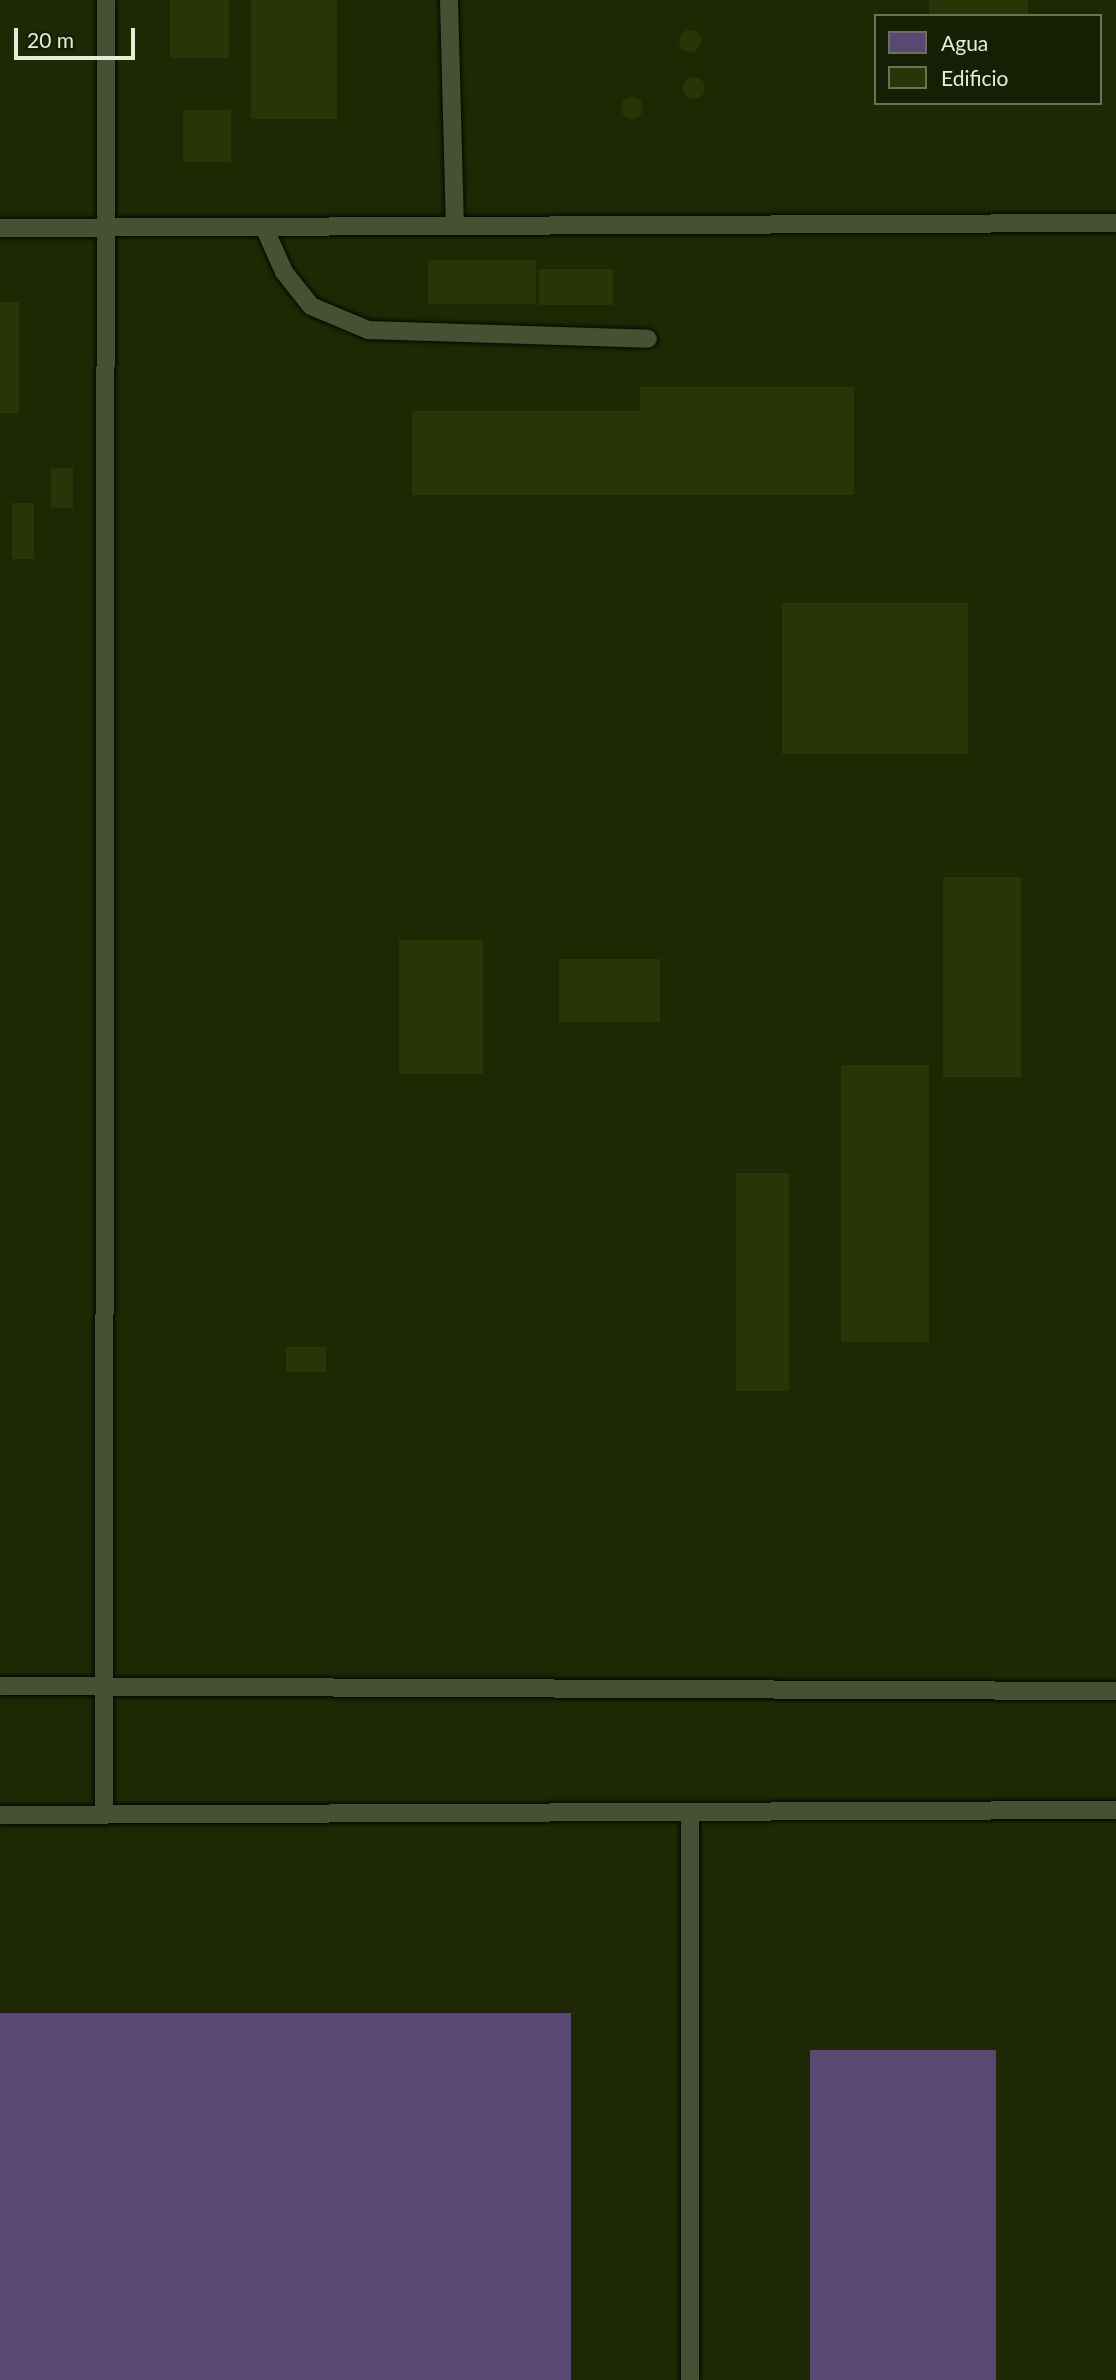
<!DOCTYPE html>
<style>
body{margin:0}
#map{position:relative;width:1116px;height:2380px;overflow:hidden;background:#161f03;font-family:Lato,sans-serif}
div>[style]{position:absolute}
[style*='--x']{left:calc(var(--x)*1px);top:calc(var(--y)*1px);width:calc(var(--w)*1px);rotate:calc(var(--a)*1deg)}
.built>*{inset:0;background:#1e2904}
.water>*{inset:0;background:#594871;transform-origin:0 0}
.building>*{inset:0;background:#273507;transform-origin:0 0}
.round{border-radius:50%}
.roads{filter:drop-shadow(0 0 2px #030800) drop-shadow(0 0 2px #030800)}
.lane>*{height:18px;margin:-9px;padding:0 9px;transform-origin:9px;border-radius:9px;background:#465133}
span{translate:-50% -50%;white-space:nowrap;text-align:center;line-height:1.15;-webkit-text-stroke:7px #161f03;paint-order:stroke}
.legend{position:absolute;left:874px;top:14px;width:228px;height:91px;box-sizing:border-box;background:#161f03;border:2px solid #697159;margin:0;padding:9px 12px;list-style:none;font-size:21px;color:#e5ecda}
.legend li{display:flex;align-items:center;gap:14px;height:35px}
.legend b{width:35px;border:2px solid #697159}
.scale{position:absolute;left:14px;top:28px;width:121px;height:32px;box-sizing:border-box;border:4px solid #e5ecda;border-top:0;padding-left:9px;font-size:21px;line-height:24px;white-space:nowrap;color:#e5ecda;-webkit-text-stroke:5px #161f03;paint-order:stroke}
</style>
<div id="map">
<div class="built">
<div style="clip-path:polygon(evenodd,0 0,1116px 0,1116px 2380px,0 2380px,0 0,876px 16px,1100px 16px,1100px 103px,876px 103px,876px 16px)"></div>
</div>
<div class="water">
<div style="left:0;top:2013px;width:571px;height:367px"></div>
<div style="left:810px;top:2050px;width:186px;height:330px"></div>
</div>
<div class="building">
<div style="left:170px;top:0;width:59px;height:58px"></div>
<div style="left:251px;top:0;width:86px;height:119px"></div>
<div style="left:929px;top:0;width:99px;height:16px"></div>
<div class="round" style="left:679px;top:30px;width:22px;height:22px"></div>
<div class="round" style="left:683px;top:77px;width:22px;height:22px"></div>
<div class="round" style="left:621px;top:97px;width:22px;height:22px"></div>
<div style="left:183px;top:110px;width:48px;height:52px"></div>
<div style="left:428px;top:260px;width:108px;height:44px"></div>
<div style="left:539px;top:269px;width:74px;height:36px"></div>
<div style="left:0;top:302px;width:19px;height:111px"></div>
<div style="clip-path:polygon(640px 387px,854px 387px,854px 495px,412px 495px,412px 411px,640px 411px)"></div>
<div style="left:51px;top:468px;width:22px;height:40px"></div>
<div style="left:12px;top:503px;width:22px;height:56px"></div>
<div style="left:782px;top:603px;width:186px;height:151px"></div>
<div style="left:943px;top:877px;width:78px;height:200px"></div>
<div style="left:399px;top:940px;width:84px;height:134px"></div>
<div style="left:559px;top:959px;width:101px;height:63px"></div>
<div style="left:841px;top:1065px;width:88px;height:277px"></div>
<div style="left:736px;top:1173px;width:53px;height:218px"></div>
<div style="left:286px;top:1347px;width:40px;height:25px"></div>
</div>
<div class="roads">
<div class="lane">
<div style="--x:449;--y:0;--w:226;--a:88.5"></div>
<div style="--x:264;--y:227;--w:49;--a:66"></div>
<div style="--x:284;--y:272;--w:43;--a:51.5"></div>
<div style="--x:311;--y:306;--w:62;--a:22.8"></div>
<div style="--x:368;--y:330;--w:280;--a:1.8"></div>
<div style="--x:0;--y:228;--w:1116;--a:-0.26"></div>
<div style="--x:0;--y:1686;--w:1116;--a:0.26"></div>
<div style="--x:690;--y:1812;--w:568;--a:90"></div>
<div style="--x:0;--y:1815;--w:1116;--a:-0.26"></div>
<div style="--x:104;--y:1815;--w:1815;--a:-89.94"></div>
</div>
</div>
<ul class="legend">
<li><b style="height:19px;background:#594871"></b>Agua</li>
<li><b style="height:19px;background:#273507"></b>Edificio</li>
</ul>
<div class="scale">20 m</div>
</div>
